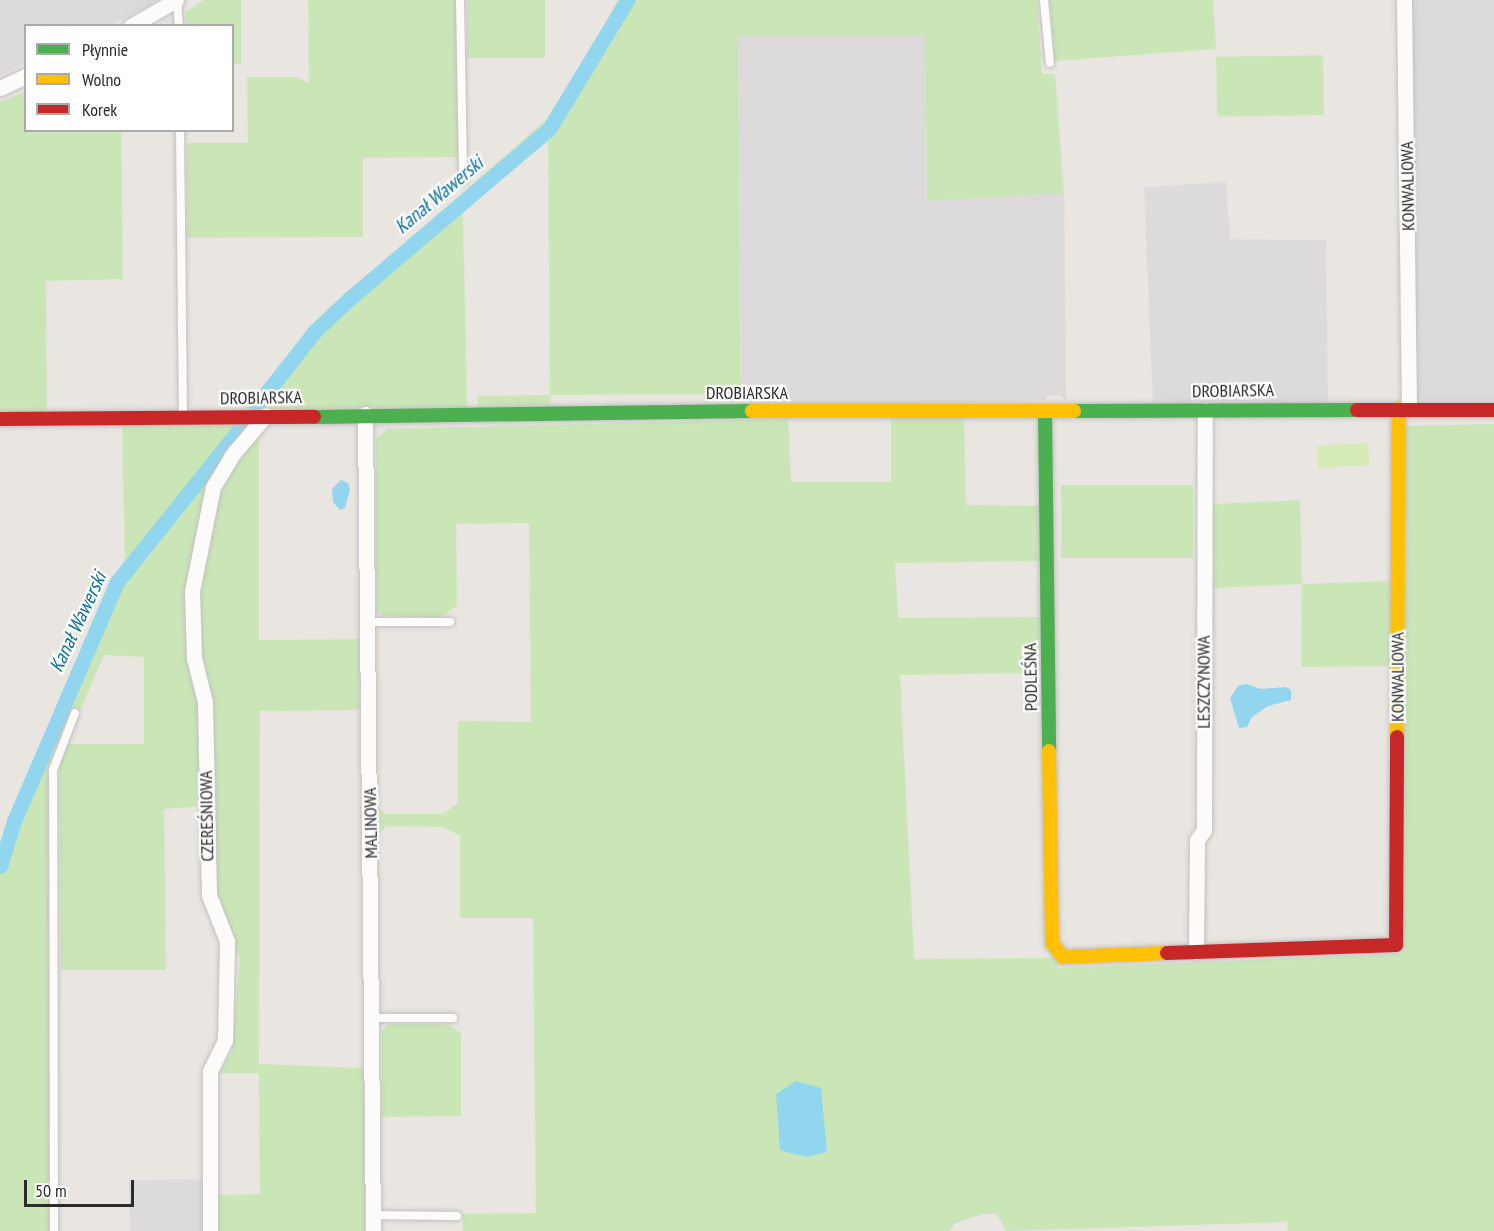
<!DOCTYPE html>
<meta charset="utf-8">
<style>
body{margin:0}
#map{position:relative;width:1494px;height:1231px;overflow:hidden;background:#e9e5e0;font-family:"PT Sans Narrow",sans-serif}
div>[style]{position:absolute}
[style*='--x']{left:calc(var(--x)*1px);top:calc(var(--y)*1px);width:calc(var(--w)*1px);rotate:calc(var(--a)*1deg)}
.industrial>*{inset:0;background:#dddadc;transform-origin:0 0}
.green>*{inset:0;background:#cae6b7;transform-origin:0 0}
.pitch>*{inset:0;background:#d6eab5;transform-origin:0 0}
.water>*{inset:0;background:#91d6ee}
.canal>*{height:15px;margin:-7.5px;padding:0 7.5px;transform-origin:7.5px;border-radius:7.5px;background:#91d6ee}
.roads{filter:drop-shadow(0 0 2px #c2c1c2) drop-shadow(0 0 2px #c2c1c2)}
.lane>*{height:8px;margin:-4px;padding:0 4px;transform-origin:4px;border-radius:4px;background:#fcfbfa}
.street>*{height:15px;margin:-7.5px;padding:0 7.5px;transform-origin:7.5px;border-radius:7.5px;background:#fcfbfa}
.fast>*{height:14px;margin:-7px;padding:0 7px;transform-origin:7px;border-radius:7px;background:#4caf50}
.slow>*{height:14px;margin:-7px;padding:0 7px;transform-origin:7px;border-radius:7px;background:#ffc107}
.jam>*{height:14px;margin:-7px;padding:0 7px;transform-origin:7px;border-radius:7px;background:#c62828}
span{translate:-50% -50%;white-space:nowrap;text-align:center;line-height:1.15;-webkit-text-stroke:4.5px #fff;paint-order:stroke}
.street-label{font-size:18px;color:#2b2b2b}
.water-label{font-size:20px;color:#086da1;font-style:italic}
.legend{position:absolute;left:24px;top:24px;width:210px;height:108px;box-sizing:border-box;background:#fff;border:2px solid #aaa;margin:0;padding:8px 10px;list-style:none;font-size:18px;color:#2b2b2b}
.legend li{display:flex;align-items:center;gap:12px;height:30px}
.legend b{width:30px;border:2px solid #aaa}
.scale{position:absolute;left:24px;top:1180px;width:110px;height:27px;box-sizing:border-box;border:3px solid #2b2b2b;border-top:0;padding-left:8px;font-size:18px;line-height:21px;white-space:nowrap;color:#2b2b2b;-webkit-text-stroke:4px #fff;paint-order:stroke}
</style>
<div id="map">
<div class="industrial">
<div style="clip-path:polygon(0 0,159px 0,111px 25px,26px 26px,25px 64px,0 75px)"></div>
<div style="left:1411px;top:0;width:83px;height:400px"></div>
<div style="clip-path:polygon(925px 34px,927px 201px,1064px 193px,1066px 401px,1060px 395px,1046px 396px,1046px 400px,742px 408px,738px 35px)"></div>
<div style="clip-path:polygon(1226px 182px,1230px 239px,1326px 240px,1328px 403px,1153px 405px,1144px 187px)"></div>
<div style="left:205px;top:1179px;width:52px;height:76px;rotate:89deg"></div>
</div>
<div class="green">
<div style="clip-path:polygon(203px 0,241px 0,241px 64px,233px 64px,232px 26px,186px 25px,186px 12px)"></div>
<div style="clip-path:polygon(308px 0,457px 0,459px 157px,363px 158px,363px 237px,187px 238px,187px 143px,248px 143px,247px 77px,297px 77px,309px 83px)"></div>
<div style="left:467px;top:0;width:78px;height:58px"></div>
<div style="clip-path:polygon(618px 0,1037px 0,1042px 74px,1055px 74px,1064px 193px,927px 201px,925px 35px,738px 35px,741px 394px,551px 395px,550px 409px,478px 409px,478px 396px,550px 395px,548px 139px,463px 212px,467px 409px,244px 409px,317px 320px,556px 111px)"></div>
<div style="clip-path:polygon(1050px 0,1213px 0,1216px 49px,1054px 61px)"></div>
<div style="left:1323px;top:55px;width:60px;height:107px;rotate:89deg"></div>
<div style="clip-path:polygon(25px 92px,26px 130px,121px 131px,123px 279px,46px 281px,47px 413px,0 413px,0 102px)"></div>
<div style="clip-path:polygon(964px 416px,966px 505px,1039px 506px,1040px 561px,895px 563px,898px 618px,1040px 617px,1041px 673px,900px 675px,914px 959px,1056px 958px,1058px 968px,1401px 954px,1405px 426px,1494px 424px,1494px 1231px,1288px 1231px,1287px 1222px,1006px 1231px,997px 1214px,982px 1214px,954px 1224px,950px 1231px,463px 1231px,462px 1214px,536px 1213px,533px 918px,460px 918px,460px 836px,444px 827px,386px 826px,380px 834px,379px 808px,385px 814px,443px 814px,458px 803px,458px 721px,531px 722px,529px 523px,456px 524px,457px 606px,441px 617px,383px 616px,376px 609px,376px 439px,387px 429px,788px 419px,791px 482px,891px 482px,891px 418px)"></div>
<div style="clip-path:polygon(122px 421px,253px 422px,205px 484px,208px 493px,189px 575px,200px 698px,203px 806px,164px 809px,166px 970px,61px 970px,60px 766px,67px 744px,144px 744px,144px 657px,104px 655px,79px 713px,72px 710px,49px 766px,50px 1231px,0 1231px,0 852px,113px 578px,125px 564px)"></div>
<div style="clip-path:polygon(259px 430px,259px 640px,361px 639px,362px 710px,260px 711px,259px 1064px,364px 1068px,365px 1231px,215px 1231px,215px 1195px,260px 1194px,259px 1073px,219px 1073px,232px 1052px,240px 958px,217px 906px,211px 705px,203px 673px,197px 603px,222px 479px)"></div>
<div style="left:1193px;top:485px;width:73px;height:132px;rotate:90deg"></div>
<div style="clip-path:polygon(1300px 500px,1302px 584px,1390px 581px,1390px 666px,1301px 667px,1302px 584px,1213px 588px,1213px 504px)"></div>
<div style="clip-path:polygon(388px 1024px,446px 1024px,461px 1033px,461px 1116px,382px 1117px,382px 1031px)"></div>
</div>
<div class="pitch">
<div style="left:1368px;top:443px;width:22px;height:51px;rotate:87deg"></div>
</div>
<div class="water">
<div style="clip-path:polygon(341px 480px,348px 483px,350px 490px,345px 508px,340px 510px,333px 502px,332px 489px)"></div>
<div style="clip-path:polygon(1246px 684px,1261px 689px,1286px 687px,1291px 690px,1291px 700px,1268px 706px,1252px 717px,1247px 727px,1239px 728px,1230px 698px,1238px 686px)"></div>
<div style="clip-path:polygon(796px 1081px,821px 1088px,827px 1152px,806px 1157px,780px 1150px,776px 1094px)"></div>
</div>
<div class="canal">
<div style="--x:256;--y:406;--w:94;--a:-51.9"></div>
<div style="--x:314;--y:332;--w:48;--a:-43.3"></div>
<div style="--x:349;--y:299;--w:262;--a:-40.4"></div>
<div style="--x:549;--y:129;--w:151;--a:-58.8"></div>
<div style="--x:0;--y:866;--w:47;--a:-72.7"></div>
<div style="--x:14;--y:821;--w:260;--a:-66.7"></div>
<div style="--x:117;--y:582;--w:201;--a:-51.3"></div>
</div>
<div class="roads">
<div class="lane">
<div style="--x:177;--y:0;--w:26;--a:86"></div>
<div style="--x:460;--y:0;--w:180;--a:89"></div>
<div style="--x:1044;--y:0;--w:63;--a:84.6"></div>
<div style="--x:180;--y:130;--w:286;--a:89.4"></div>
<div style="--x:368;--y:622;--w:82;--a:0"></div>
<div style="--x:372;--y:1018;--w:81;--a:0"></div>
<div style="--x:373;--y:1215;--w:84;--a:0.7"></div>
<div style="--x:54;--y:1231;--w:461;--a:-90.1"></div>
<div style="--x:53;--y:770;--w:61;--a:-68.9"></div>
</div>
<div class="street">
<div style="--x:1404;--y:0;--w:408;--a:89.3"></div>
<div style="--x:131;--y:26;--w:52;--a:-30"></div>
<div style="--x:0;--y:88;--w:29;--a:-25"></div>
<div style="--x:365;--y:414;--w:817;--a:89.44"></div>
<div style="--x:1196;--y:952;--w:112;--a:-89.5"></div>
<div style="--x:1197;--y:840;--w:12;--a:-55"></div>
<div style="--x:1204;--y:830;--w:420;--a:-89.9"></div>
<div style="--x:210;--y:1231;--w:160;--a:-90"></div>
<div style="--x:210;--y:1071;--w:34;--a:-64"></div>
<div style="--x:225;--y:1040;--w:99;--a:-88.8"></div>
<div style="--x:227;--y:941;--w:49;--a:-111.4"></div>
<div style="--x:209;--y:895;--w:193;--a:-91.2"></div>
<div style="--x:205;--y:702;--w:45;--a:-104"></div>
<div style="--x:194;--y:658;--w:67;--a:-91.7"></div>
<div style="--x:192;--y:591;--w:106;--a:-78.6"></div>
<div style="--x:213;--y:487;--w:37;--a:-59"></div>
<div style="--x:232;--y:455;--w:52;--a:-49.6"></div>
</div>
<div class="fast">
<div style="--x:1045;--y:411;--w:340;--a:89.3"></div>
<div style="--x:1074;--y:411;--w:283;--a:-0.2"></div>
<div style="--x:314;--y:417;--w:438;--a:-0.8"></div>
</div>
<div class="slow">
<div style="--x:752;--y:411;--w:322;--a:0"></div>
<div style="--x:1397;--y:737;--w:328;--a:-89.7"></div>
<div style="--x:1049;--y:751;--w:192;--a:89.1"></div>
<div style="--x:1052;--y:943;--w:18;--a:52"></div>
<div style="--x:1063;--y:957;--w:104;--a:-2.2"></div>
</div>
<div class="jam">
<div style="--x:1357;--y:410;--w:137;--a:0"></div>
<div style="--x:0;--y:419;--w:314;--a:-0.4"></div>
<div style="--x:1167;--y:953;--w:229;--a:-2"></div>
<div style="--x:1396;--y:945;--w:208;--a:-89.7"></div>
</div>
</div>
<div class="street-label">
<span style="left:1408px;top:186px;rotate:-91deg">KONWALIOWA</span>
<span style="left:1233px;top:391px;rotate:-1deg">DROBIARSKA</span>
<span style="left:747px;top:393px">DROBIARSKA</span>
<span style="left:261px;top:398px;rotate:-1deg">DROBIARSKA</span>
<span style="left:1031px;top:677px;rotate:-91deg">PODLEŚNA</span>
<span style="left:1398px;top:677px;rotate:-90deg">KONWALIOWA</span>
<span style="left:1204px;top:682px;rotate:-90deg">LESZCZYNOWA</span>
<span style="left:207px;top:816px;rotate:-91deg">CZEREŚNIOWA</span>
<span style="left:371px;top:823px;rotate:-91deg">MALINOWA</span>
</div>
<div class="water-label">
<span style="left:439px;top:195px;rotate:-40deg">Kanał Wawerski</span>
<span style="left:78px;top:622px;rotate:-65deg">Kanał Wawerski</span>
</div>
<ul class="legend">
<li><b style="height:8px;background:#4caf50"></b>Płynnie</li>
<li><b style="height:8px;background:#ffc107"></b>Wolno</li>
<li><b style="height:8px;background:#c62828"></b>Korek</li>
</ul>
<div class="scale">50 m</div>
</div>
